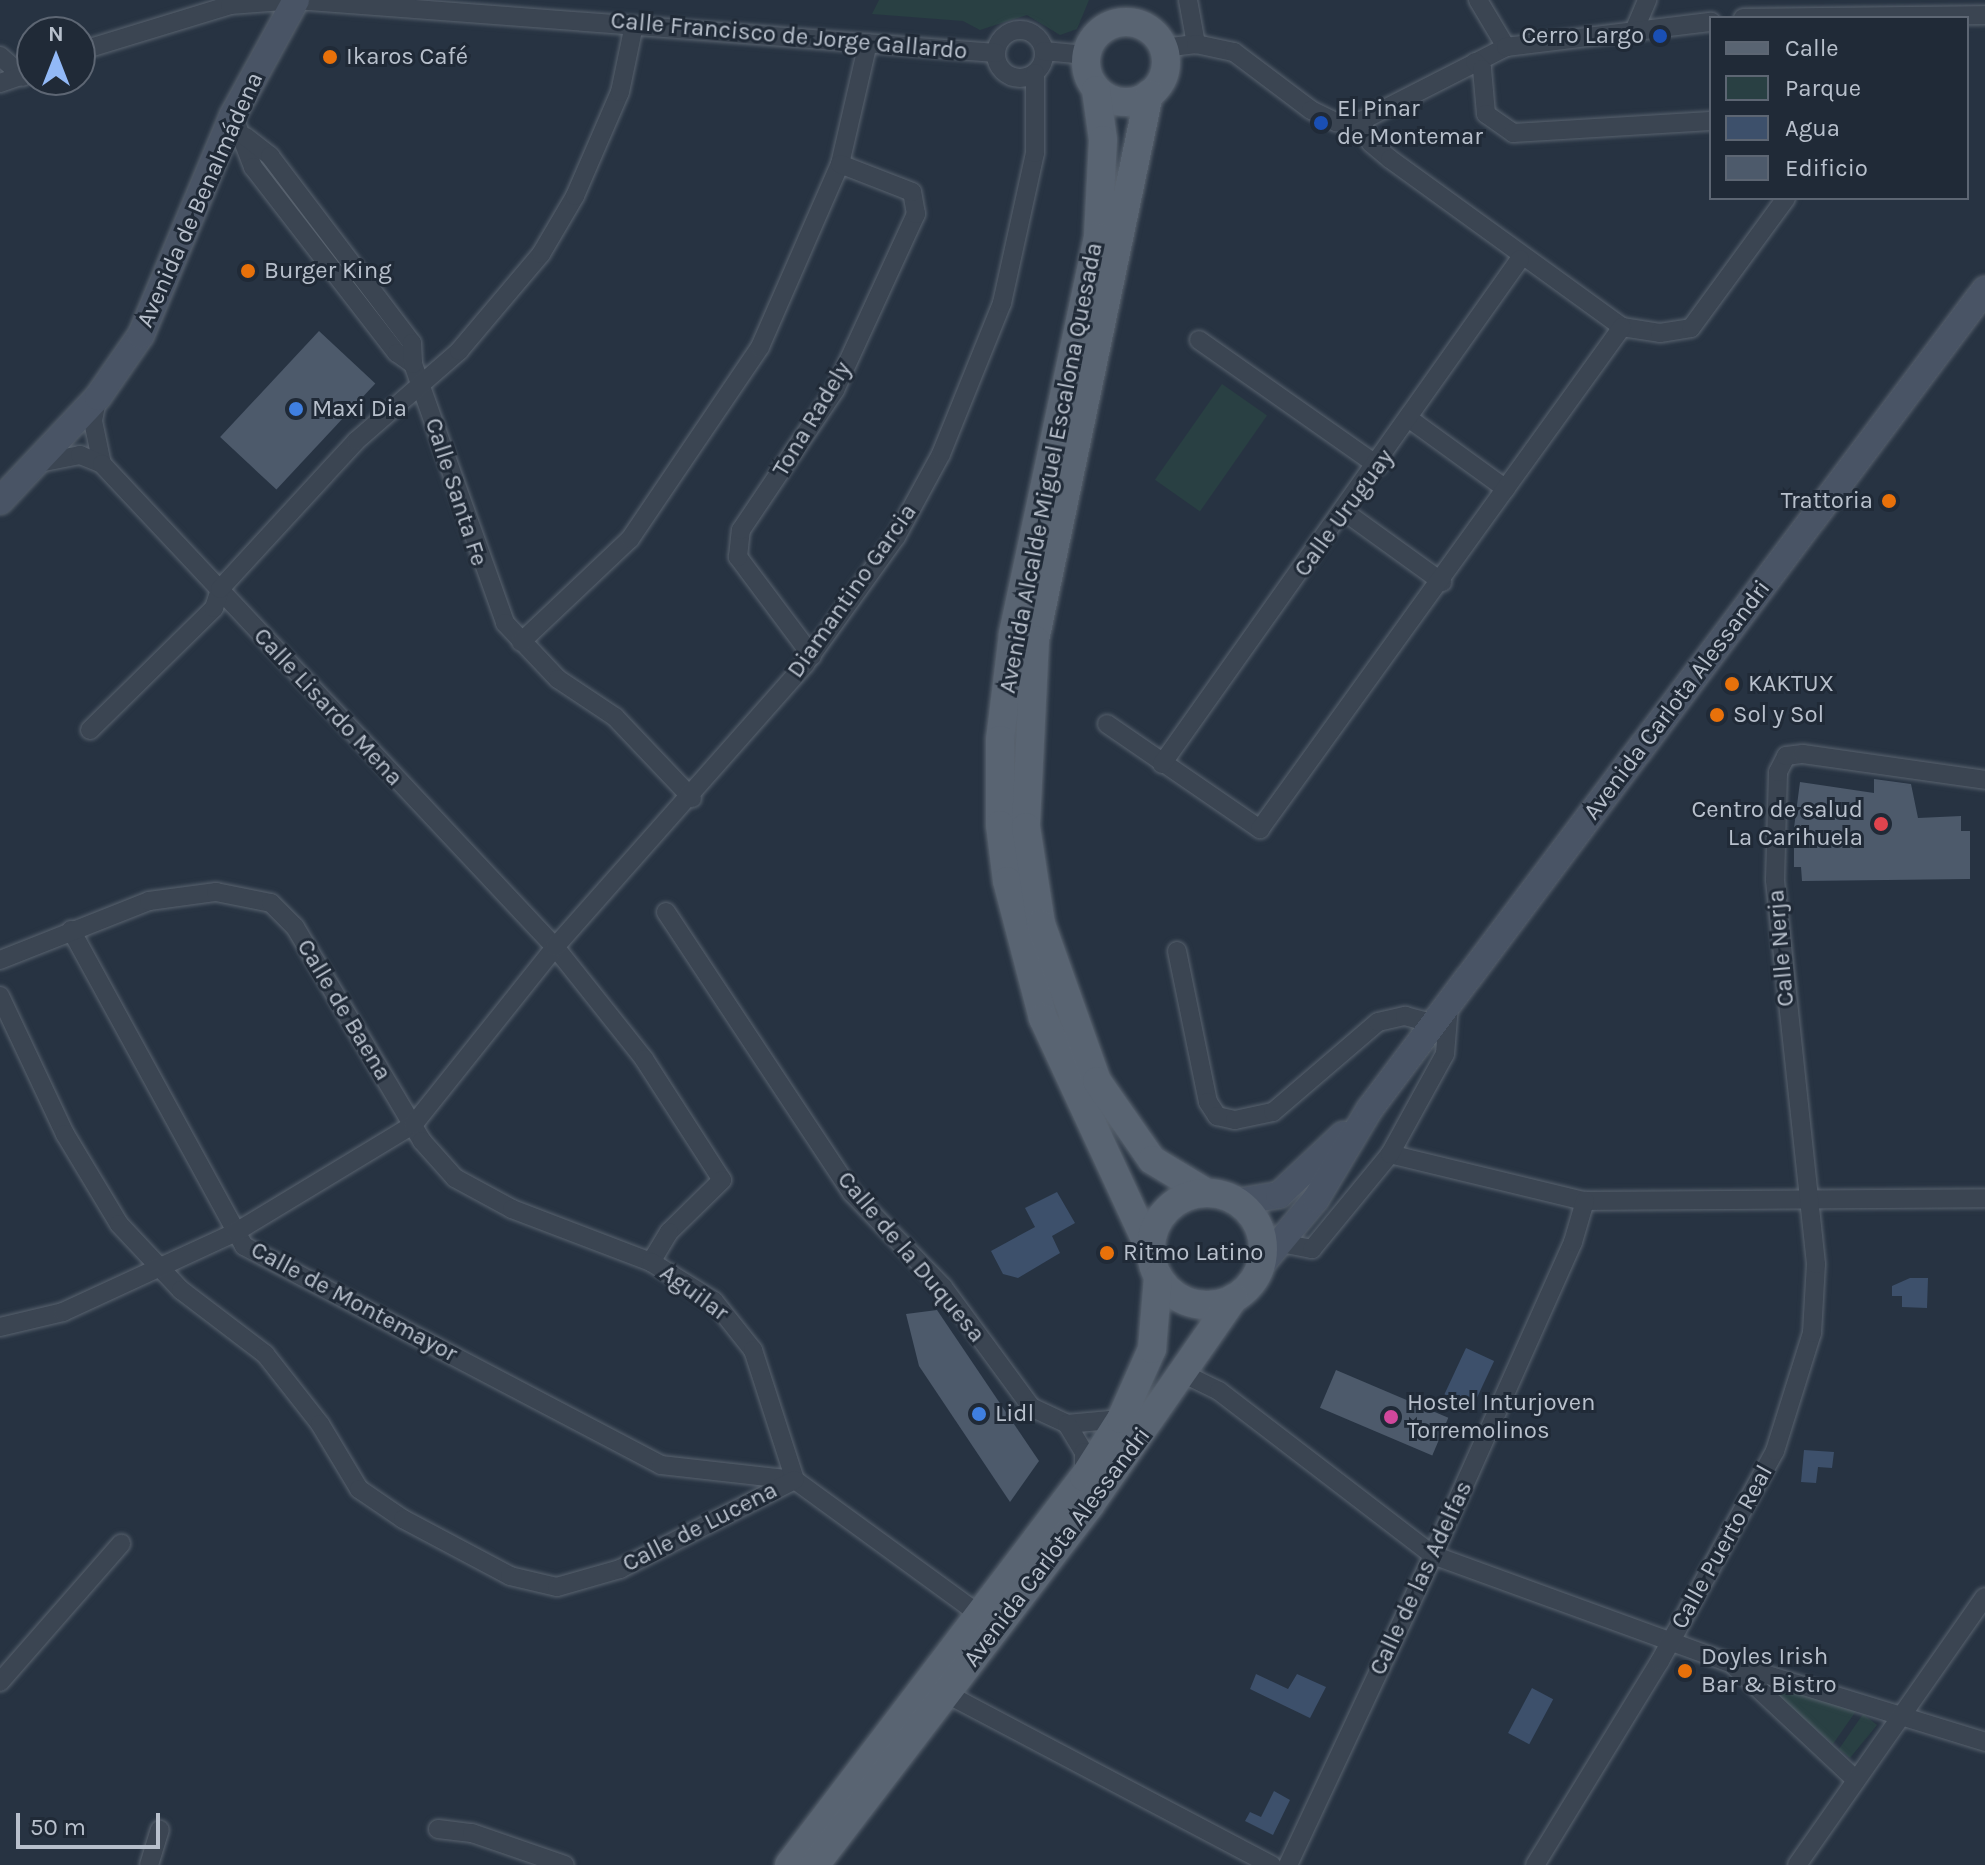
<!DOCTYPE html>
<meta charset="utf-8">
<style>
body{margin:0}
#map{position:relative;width:1985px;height:1865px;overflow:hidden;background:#273342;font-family:Karla,sans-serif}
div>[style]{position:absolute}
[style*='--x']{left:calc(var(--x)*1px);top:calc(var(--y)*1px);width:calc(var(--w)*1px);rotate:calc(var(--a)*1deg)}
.green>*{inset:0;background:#294043;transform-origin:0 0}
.water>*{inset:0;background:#3d506b;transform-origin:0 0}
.building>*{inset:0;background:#4d5a6b;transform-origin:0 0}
.roads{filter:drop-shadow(0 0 2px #59636f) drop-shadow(0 0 2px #59636f)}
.street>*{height:18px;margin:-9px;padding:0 9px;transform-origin:9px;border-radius:9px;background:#3b4552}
.street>.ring{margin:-9px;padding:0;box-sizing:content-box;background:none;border:18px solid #3b4552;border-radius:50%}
.secondary>*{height:26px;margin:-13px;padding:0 13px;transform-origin:13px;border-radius:13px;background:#495465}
.primary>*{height:28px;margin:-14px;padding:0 14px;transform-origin:14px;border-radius:14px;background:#596472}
.primary>.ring{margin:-14px;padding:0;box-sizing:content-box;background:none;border:28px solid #596472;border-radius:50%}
.dots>*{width:22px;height:22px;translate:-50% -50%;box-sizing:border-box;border:4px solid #202a37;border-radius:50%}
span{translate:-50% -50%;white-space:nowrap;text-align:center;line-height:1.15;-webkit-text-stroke:6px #202a37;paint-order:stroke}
.street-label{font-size:24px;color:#b8c0cc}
.poi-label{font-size:24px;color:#b8c0cc}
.right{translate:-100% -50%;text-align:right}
.left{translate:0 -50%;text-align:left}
.legend{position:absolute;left:1709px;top:16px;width:260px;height:184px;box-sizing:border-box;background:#202a37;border:2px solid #5d6673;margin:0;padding:10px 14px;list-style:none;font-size:24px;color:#b8c0cc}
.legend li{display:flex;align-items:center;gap:16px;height:40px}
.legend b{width:40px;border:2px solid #5d6673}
.north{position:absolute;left:16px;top:16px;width:80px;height:80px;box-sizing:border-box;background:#202a37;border:2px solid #5d6673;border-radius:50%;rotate:0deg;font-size:22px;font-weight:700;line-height:32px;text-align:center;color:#b8c0cc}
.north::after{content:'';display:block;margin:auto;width:28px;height:36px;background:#92b9f7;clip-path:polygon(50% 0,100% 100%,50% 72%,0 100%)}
.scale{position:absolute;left:16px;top:1813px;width:144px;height:36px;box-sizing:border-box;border:4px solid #b8c0cc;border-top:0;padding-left:10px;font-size:24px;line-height:28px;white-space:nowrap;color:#b8c0cc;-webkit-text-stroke:6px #202a37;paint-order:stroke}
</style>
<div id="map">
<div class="green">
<div style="clip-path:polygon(879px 0,1089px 0,1077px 29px,1060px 35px,1027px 15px,980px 30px,963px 21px,872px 14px)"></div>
<div style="left:1222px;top:384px;width:55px;height:117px;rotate:35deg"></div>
<div style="clip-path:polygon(1770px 1683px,1856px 1711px,1833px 1744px,1769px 1689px)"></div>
<div style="clip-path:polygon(1863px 1714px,1877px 1725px,1850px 1758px,1839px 1749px)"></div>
</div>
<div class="water">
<div style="clip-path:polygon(1057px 1192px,1075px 1223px,1052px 1236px,1060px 1253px,1018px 1278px,1003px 1274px,991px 1251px,1035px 1227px,1025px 1208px)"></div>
<div style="clip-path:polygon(1910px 1278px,1928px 1278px,1927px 1308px,1902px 1307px,1902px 1296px,1892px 1296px,1892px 1286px)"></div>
<div style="left:1466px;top:1348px;width:31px;height:51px;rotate:25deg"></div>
<div style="clip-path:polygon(1804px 1450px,1834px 1452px,1832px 1468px,1818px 1467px,1816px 1483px,1801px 1482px)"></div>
<div style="clip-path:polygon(1256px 1674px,1288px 1689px,1297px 1674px,1326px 1687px,1310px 1718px,1250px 1689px)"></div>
<div style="left:1532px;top:1688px;width:24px;height:51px;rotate:28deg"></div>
<div style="clip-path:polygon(1274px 1791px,1290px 1800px,1273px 1835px,1245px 1821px,1250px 1812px,1261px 1817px)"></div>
</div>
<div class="building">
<div style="left:319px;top:331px;width:77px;height:145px;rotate:43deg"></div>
<div style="clip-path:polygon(1874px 779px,1911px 784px,1918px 818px,1961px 816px,1961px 831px,1970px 831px,1970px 879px,1802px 881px,1801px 867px,1794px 867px,1794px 828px,1800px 782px,1874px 793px)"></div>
<div style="clip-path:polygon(937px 1310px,1039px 1461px,1010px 1502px,919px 1366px,906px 1314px)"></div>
<div style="left:1336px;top:1370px;width:122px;height:41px;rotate:23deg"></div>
</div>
<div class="roads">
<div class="street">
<div style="--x:1188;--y:0;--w:45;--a:79.7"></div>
<div style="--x:1478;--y:0;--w:55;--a:59.2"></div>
<div style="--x:1743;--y:18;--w:242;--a:-0.7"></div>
<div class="ring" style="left:996px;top:30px;width:30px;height:30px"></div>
<div style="--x:1634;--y:31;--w:34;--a:-67"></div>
<div style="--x:1163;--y:48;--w:33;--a:-7"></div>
<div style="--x:1196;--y:44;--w:39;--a:12"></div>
<div style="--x:1234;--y:52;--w:96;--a:37"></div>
<div style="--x:1311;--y:110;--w:28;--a:26"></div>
<div style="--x:1336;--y:122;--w:25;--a:-2"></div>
<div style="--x:1361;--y:121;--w:163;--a:-27"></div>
<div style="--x:1506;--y:47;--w:207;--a:-7"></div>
<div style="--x:80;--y:51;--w:157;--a:-17"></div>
<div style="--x:230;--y:5;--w:66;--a:-4.3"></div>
<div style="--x:296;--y:0;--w:702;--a:4.33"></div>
<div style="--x:1044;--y:51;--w:42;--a:5.4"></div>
<div style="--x:0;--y:56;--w:31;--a:42"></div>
<div style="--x:1475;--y:62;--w:10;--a:45"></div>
<div style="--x:1482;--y:69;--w:45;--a:84.9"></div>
<div style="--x:1486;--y:114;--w:33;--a:35"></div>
<div style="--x:1513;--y:133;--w:198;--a:-3.5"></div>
<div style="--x:0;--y:83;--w:34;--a:-19"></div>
<div style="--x:233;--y:115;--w:56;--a:69"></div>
<div style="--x:253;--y:167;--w:235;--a:52.3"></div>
<div style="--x:397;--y:353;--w:19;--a:35"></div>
<div style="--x:413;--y:364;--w:275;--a:70.4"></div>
<div style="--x:505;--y:623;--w:77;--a:46.6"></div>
<div style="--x:558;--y:679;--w:69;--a:33.7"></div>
<div style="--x:615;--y:717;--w:112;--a:46.5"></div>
<div style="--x:1361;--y:121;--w:24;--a:66"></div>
<div style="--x:1371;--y:143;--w:25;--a:40"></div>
<div style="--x:1390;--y:159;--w:286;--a:35.9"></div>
<div style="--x:1622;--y:327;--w:38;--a:9"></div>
<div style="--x:1660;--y:333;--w:31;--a:-9"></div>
<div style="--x:1691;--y:328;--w:161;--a:-53.8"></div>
<div style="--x:246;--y:137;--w:31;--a:38"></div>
<div style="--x:270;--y:156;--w:235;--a:52.8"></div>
<div style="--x:412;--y:343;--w:21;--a:87"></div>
<div style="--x:1199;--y:340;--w:219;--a:35.1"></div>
<div style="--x:97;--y:400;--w:21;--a:101"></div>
<div style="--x:93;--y:421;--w:44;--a:78.2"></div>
<div style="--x:1411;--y:420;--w:117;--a:36"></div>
<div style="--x:39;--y:463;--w:42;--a:-11"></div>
<div style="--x:80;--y:455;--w:24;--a:22"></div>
<div style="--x:102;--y:464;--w:662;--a:46.84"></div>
<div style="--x:555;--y:947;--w:143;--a:51.5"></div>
<div style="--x:644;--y:1059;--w:144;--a:57.2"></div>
<div style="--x:722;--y:1180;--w:74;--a:135.5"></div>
<div style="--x:669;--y:1232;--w:35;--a:121"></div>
<div style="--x:1345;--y:512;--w:120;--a:35.8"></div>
<div style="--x:521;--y:642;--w:150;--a:-43.4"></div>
<div style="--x:630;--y:539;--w:232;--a:-55.9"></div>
<div style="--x:760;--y:347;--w:200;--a:-66.4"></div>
<div style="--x:840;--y:164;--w:124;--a:-77"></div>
<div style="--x:812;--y:656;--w:124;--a:-126.8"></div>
<div style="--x:738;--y:557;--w:27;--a:-84"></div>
<div style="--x:741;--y:530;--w:169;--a:-56.1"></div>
<div style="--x:835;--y:390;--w:194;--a:-65.3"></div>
<div style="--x:916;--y:214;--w:22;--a:-100"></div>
<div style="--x:912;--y:192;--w:77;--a:-158.7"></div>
<div style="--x:1107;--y:724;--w:186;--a:34.5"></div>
<div style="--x:1260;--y:829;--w:619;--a:-54.2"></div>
<div style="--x:90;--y:730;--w:174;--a:-44.5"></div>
<div style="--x:214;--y:608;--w:20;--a:-72"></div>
<div style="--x:220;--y:589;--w:201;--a:-47.4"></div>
<div style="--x:356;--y:441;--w:137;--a:-41.1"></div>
<div style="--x:459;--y:351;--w:127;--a:-49.8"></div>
<div style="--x:541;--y:254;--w:67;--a:-59.6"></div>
<div style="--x:575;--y:196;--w:113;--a:-66.6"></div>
<div style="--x:620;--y:92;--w:68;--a:-78.2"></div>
<div style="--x:1162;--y:764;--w:619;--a:-54.67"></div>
<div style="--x:666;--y:912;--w:337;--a:56.5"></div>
<div style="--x:852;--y:1193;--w:131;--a:45.9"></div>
<div style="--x:943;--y:1287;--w:149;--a:53.7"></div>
<div style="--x:1031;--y:1407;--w:40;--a:25"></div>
<div style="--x:1067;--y:1424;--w:54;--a:-5.3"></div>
<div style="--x:71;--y:930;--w:360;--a:61.3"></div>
<div style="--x:244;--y:1246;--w:471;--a:27.7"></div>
<div style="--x:661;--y:1465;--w:134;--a:6.4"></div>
<div style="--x:1177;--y:951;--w:154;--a:78.4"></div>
<div style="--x:1208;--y:1102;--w:17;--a:57"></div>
<div style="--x:1217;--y:1116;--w:18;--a:13"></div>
<div style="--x:1235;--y:1120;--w:39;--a:-12"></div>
<div style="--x:1273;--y:1112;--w:138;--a:-40.6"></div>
<div style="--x:1378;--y:1022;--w:28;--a:-13"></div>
<div style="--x:1405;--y:1016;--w:31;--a:15"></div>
<div style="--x:0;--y:960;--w:160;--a:-21.6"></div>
<div style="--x:149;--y:901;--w:68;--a:-7.7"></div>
<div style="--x:216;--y:892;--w:56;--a:11.3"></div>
<div style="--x:271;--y:903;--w:34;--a:45"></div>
<div style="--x:295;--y:927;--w:249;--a:59.3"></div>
<div style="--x:422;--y:1141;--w:50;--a:48.3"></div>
<div style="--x:455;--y:1178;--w:65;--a:28.5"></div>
<div style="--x:512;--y:1209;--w:149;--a:20.9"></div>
<div style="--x:651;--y:1262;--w:74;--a:31.8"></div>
<div style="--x:714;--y:1301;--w:63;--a:51.5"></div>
<div style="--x:753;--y:1350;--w:137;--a:72.1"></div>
<div style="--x:795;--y:1480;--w:229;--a:36.1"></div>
<div style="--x:0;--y:996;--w:153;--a:64.8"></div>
<div style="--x:65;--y:1134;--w:105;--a:59"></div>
<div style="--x:119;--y:1224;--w:91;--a:46.8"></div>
<div style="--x:181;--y:1290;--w:106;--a:37.3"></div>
<div style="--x:265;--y:1354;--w:89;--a:51.8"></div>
<div style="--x:320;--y:1424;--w:76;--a:59"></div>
<div style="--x:359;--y:1489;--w:53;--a:34.3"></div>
<div style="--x:403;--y:1519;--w:121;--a:28"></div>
<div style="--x:510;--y:1576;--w:48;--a:13.2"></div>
<div style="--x:557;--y:1587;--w:66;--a:-15.9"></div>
<div style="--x:620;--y:1569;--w:196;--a:-27"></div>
<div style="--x:1390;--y:1154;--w:201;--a:13.6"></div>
<div style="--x:1585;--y:1201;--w:400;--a:-0.4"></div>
<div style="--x:1281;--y:1243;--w:32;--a:11"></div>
<div style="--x:1312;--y:1249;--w:123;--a:-50.6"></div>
<div style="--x:1390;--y:1154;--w:114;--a:-61.2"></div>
<div style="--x:1445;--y:1054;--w:49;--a:-85.3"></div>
<div style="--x:0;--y:1327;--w:65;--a:-13.4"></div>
<div style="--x:63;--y:1312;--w:191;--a:-24.8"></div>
<div style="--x:236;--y:1232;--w:207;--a:-31.2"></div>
<div style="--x:413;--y:1125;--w:228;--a:-51.4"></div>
<div style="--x:555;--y:947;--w:378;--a:-48.5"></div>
<div style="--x:805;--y:664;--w:156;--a:-54.4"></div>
<div style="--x:896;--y:537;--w:94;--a:-61.5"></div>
<div style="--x:941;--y:454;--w:163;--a:-68"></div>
<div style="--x:1002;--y:303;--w:154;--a:-77.6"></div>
<div style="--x:1035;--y:153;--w:80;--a:-90"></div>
<div style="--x:1182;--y:1373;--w:41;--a:25.9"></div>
<div style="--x:1219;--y:1391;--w:270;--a:37.5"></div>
<div style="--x:1433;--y:1555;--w:318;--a:20"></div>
<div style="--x:1732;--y:1664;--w:265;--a:17.1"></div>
<div style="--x:1067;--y:1424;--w:33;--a:59"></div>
<div style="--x:1084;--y:1452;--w:24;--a:90"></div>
<div style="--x:1732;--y:1664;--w:170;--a:43.1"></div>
<div style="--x:0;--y:1682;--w:184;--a:-48.8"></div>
<div style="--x:947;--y:1694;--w:367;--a:27.8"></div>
<div style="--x:438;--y:1829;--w:34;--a:7"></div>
<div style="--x:472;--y:1833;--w:98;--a:19"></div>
<div style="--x:149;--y:1865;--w:37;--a:-73"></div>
<div style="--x:1288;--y:1865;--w:342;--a:-64.9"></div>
<div style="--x:1433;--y:1555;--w:343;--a:-65.9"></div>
<div style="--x:1573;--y:1242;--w:43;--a:-73.7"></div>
<div style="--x:1535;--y:1865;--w:239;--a:-58.5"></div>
<div style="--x:1660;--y:1661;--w:239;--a:-61.3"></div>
<div style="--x:1775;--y:1451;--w:124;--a:-72.6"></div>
<div style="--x:1812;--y:1333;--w:69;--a:-86.7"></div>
<div style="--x:1816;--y:1264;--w:386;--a:-96.1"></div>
<div style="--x:1775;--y:880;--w:108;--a:-88.4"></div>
<div style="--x:1778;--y:772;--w:18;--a:-63"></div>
<div style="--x:1786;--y:756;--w:17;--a:-7"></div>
<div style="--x:1803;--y:754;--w:184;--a:8.1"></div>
<div style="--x:1797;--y:1865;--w:327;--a:-55"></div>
</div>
<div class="secondary">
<div style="--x:0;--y:501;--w:143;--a:-46.7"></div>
<div style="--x:98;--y:397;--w:75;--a:-55.3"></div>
<div style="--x:141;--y:335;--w:238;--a:-67.3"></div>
<div style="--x:233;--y:115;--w:131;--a:-61.3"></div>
<div style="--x:1237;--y:1202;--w:43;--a:-9.5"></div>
<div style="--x:1279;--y:1195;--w:88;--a:-43.2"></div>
<div style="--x:1261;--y:1265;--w:86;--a:-50.2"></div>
<div style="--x:1316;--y:1199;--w:104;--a:-59.2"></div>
<div style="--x:1369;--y:1110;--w:1026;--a:-53.09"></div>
</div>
<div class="primary">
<div class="ring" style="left:1086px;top:22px;width:52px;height:52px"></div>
<div style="--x:1096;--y:90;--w:50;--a:82"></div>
<div style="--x:1103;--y:140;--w:97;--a:93"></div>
<div style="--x:1098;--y:237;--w:406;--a:102.1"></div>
<div style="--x:1013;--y:634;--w:107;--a:97"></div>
<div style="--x:1000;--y:740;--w:85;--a:90"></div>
<div style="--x:1000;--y:825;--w:56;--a:82.9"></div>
<div style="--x:1007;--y:881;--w:142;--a:75.3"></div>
<div style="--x:1043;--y:1018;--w:255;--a:65.2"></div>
<div style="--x:1149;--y:94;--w:558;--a:101.79"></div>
<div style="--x:1035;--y:640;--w:187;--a:92.8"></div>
<div style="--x:1026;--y:827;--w:98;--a:81.2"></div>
<div style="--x:1041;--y:924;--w:167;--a:70.4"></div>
<div style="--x:1097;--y:1081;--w:96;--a:55.2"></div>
<div style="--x:1152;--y:1160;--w:64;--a:31"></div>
<div class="ring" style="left:1151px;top:1193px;width:84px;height:84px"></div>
<div style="--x:789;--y:1865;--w:487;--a:-52.8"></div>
<div style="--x:1084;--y:1477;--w:69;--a:-57.5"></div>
<div style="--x:1121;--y:1419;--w:77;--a:-66.1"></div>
<div style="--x:1152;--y:1349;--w:71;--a:-85.2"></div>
<div style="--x:815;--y:1865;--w:453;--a:-52.6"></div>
<div style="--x:1090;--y:1505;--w:252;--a:-55.2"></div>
</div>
</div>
<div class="dots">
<div style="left:1660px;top:36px;background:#1a4fb4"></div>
<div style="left:330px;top:57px;background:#e8710a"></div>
<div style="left:1321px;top:123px;background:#1a4fb4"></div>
<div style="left:248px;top:271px;background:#e8710a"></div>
<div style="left:296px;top:409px;background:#3f7fe0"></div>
<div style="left:1889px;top:501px;background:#e8710a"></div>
<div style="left:1732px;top:684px;background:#e8710a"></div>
<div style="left:1717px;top:715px;background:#e8710a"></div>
<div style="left:1881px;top:824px;background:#e0444e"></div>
<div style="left:1107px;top:1253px;background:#e8710a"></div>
<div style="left:979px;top:1414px;background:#3f7fe0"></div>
<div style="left:1391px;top:1417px;background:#d1479c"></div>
<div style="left:1685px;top:1671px;background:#e8710a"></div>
</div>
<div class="street-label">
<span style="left:789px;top:36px;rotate:5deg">Calle Francisco de Jorge Gallardo</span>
<span style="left:200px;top:200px;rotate:-66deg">Avenida de Benalmádena</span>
<span style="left:812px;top:419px;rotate:-59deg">Tona Radely</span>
<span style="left:1051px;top:468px;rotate:-79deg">Avenida Alcalde Miguel Escalona Quesada</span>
<span style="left:456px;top:492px;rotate:72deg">Calle Santa Fe</span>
<span style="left:1344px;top:513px;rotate:-54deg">Calle Uruguay</span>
<span style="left:852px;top:591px;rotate:-55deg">Diamantino Garcia</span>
<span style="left:1677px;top:700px;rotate:-53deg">Avenida Carlota Alessandri</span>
<span style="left:328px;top:707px;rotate:47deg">Calle Lisardo Mena</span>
<span style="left:1781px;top:948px;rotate:-95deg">Calle Nerja</span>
<span style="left:344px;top:1010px;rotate:59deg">Calle de Baena</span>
<span style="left:911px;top:1257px;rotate:50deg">Calle de la Duquesa</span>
<span style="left:694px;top:1293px;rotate:36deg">Aguilar</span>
<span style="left:354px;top:1302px;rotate:28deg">Calle de Montemayor</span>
<span style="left:700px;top:1527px;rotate:-27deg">Calle de Lucena</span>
<span style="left:1057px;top:1547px;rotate:-53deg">Avenida Carlota Alessandri</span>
<span style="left:1722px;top:1547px;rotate:-61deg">Calle Puerto Real</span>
<span style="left:1421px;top:1578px;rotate:-65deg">Calle de las Adelfas</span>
</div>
<div class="poi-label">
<span class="right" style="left:1644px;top:36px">Cerro Largo</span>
<span class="left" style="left:346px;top:57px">Ikaros Café</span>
<span class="left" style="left:1337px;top:123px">El Pinar<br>de Montemar</span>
<span class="left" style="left:264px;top:271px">Burger King</span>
<span class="left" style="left:312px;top:409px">Maxi Dia</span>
<span class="right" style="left:1873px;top:501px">Trattoria</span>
<span class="left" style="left:1748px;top:684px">KAKTUX</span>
<span class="left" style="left:1733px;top:715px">Sol y Sol</span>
<span class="right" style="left:1863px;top:824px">Centro de salud<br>La Carihuela</span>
<span class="left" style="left:1123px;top:1253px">Ritmo Latino</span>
<span class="left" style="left:1407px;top:1417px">Hostel Inturjoven<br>Torremolinos</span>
<span class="left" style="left:995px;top:1414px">Lidl</span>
<span class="left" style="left:1701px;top:1671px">Doyles Irish<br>Bar &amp; Bistro</span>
</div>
<ul class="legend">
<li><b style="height:10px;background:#596472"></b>Calle</li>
<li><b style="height:22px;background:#294043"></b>Parque</li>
<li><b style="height:22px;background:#3d506b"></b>Agua</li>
<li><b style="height:22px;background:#4d5a6b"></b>Edificio</li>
</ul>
<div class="north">N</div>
<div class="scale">50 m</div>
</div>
